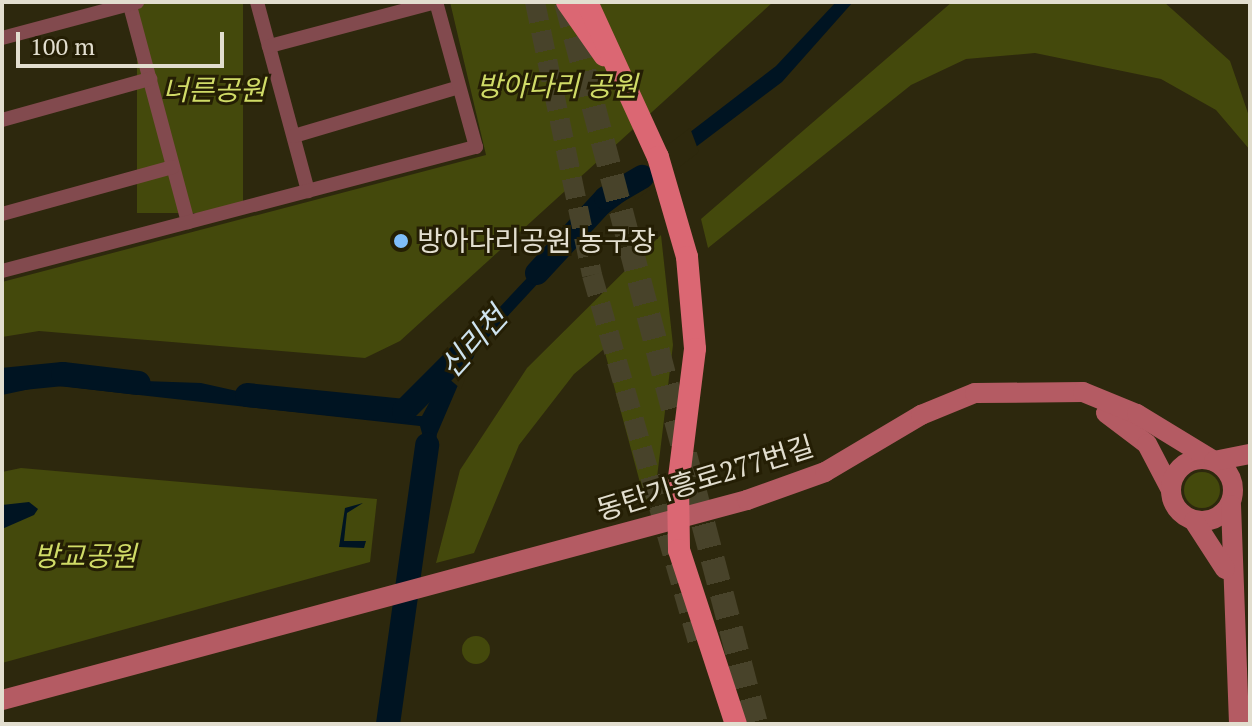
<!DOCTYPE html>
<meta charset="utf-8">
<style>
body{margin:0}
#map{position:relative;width:1252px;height:726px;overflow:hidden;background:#2d280d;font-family:"PT Serif","Noto Sans KR",serif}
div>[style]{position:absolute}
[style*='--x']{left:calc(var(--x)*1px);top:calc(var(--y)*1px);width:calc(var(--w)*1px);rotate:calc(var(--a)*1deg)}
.green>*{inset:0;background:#44490c;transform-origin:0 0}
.round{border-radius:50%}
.water>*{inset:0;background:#001422;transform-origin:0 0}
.pier>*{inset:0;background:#2d280d}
.river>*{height:24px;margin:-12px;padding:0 12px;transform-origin:12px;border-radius:12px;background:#001422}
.secondary-tunnel>*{height:20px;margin-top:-10px;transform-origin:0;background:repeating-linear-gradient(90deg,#48432a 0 20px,transparent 0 30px)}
.highway-tunnel>*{height:24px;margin-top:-12px;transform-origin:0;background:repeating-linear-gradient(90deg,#48432a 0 24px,transparent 0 36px)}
.street>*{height:14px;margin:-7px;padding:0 7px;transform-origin:7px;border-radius:7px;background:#824a4e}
.secondary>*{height:20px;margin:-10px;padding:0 10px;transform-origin:10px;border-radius:10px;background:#b45b63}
.secondary>.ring{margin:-10px;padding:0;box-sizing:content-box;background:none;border:20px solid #b45b63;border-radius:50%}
.primary>*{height:22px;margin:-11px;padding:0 11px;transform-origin:11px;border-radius:11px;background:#db6773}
.dots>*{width:22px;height:22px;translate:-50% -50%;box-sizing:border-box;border:4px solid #241e04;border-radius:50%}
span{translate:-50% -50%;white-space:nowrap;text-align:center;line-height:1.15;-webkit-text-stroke:6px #241e04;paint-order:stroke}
.park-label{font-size:28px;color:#d0db67;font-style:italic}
.poi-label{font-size:28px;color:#e2decf}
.left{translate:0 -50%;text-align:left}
.street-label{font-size:28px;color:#e2decf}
.water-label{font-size:30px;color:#cee3ef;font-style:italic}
.frame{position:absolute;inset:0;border:4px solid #e2decf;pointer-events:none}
.scale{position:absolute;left:16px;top:32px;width:208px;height:36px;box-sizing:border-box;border:4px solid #e2decf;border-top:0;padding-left:10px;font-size:24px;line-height:28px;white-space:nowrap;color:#e2decf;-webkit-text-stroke:6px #241e04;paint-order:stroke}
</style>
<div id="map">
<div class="green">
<div style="left:137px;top:2px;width:106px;height:211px"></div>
<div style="clip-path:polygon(450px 2px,773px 2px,400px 341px,365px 358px,39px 331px,2px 337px,2px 282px,486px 155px)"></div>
<div style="clip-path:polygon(952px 2px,1164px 2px,1230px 61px,1250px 119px,1250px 150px,1216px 110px,1161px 79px,1035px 53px,966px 59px,911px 85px,708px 248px,701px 219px)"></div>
<div style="clip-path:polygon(661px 235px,673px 345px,655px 494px,646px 505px,604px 349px,574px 374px,519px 445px,474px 553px,436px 563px,460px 470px,527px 368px)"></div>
<div style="clip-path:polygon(21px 468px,377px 499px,370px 562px,2px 663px,2px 472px)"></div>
<div class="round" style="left:1184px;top:472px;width:36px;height:36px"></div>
<div class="round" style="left:462px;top:636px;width:28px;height:28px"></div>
</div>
<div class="water">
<div style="clip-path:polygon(836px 2px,853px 2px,782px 82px,590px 227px,470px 357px,437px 434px,415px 583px,425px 444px,420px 426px,49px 385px,2px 395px,2px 374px,55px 367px,115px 380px,201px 383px,344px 415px,422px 416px,455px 355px,528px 277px,629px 179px,776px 66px)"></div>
<div style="clip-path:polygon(29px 502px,38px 509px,34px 515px,2px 529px,2px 505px)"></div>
<div style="clip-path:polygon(363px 503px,347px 513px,344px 541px,366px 541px,364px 548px,339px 547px,345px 508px)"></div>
<div style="left:414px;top:598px;width:127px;height:6px;rotate:97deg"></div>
</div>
<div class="pier">
<div style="clip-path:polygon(690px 128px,699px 152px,636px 200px,627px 175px)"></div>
<div style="clip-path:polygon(446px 362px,465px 379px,461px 389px,441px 372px)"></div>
</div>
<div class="river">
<div style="--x:537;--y:273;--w:102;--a:-47.4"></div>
<div style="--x:606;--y:198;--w:42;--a:-30.3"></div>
<div style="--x:2;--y:380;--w:61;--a:-5.6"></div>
<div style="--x:63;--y:374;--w:76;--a:6.8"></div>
<div style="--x:247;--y:395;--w:158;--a:5.8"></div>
<div style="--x:404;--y:411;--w:83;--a:-45"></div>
<div style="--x:388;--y:724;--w:282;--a:-82"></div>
</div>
<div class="secondary-tunnel">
<div style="--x:535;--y:2;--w:279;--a:78.2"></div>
<div style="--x:592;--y:275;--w:389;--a:73.9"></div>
</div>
<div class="highway-tunnel">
<div style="--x:566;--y:2;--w:747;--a:75.26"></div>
</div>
<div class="street">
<div style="--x:129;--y:2;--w:228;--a:75"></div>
<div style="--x:257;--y:2;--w:196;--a:74.9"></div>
<div style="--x:2;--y:38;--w:140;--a:-14.9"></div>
<div style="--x:2;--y:120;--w:154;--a:-15.5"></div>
<div style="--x:294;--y:136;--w:172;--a:-16.5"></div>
<div style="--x:2;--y:214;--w:177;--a:-15.4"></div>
<div style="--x:2;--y:271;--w:490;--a:-14.7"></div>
<div style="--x:476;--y:147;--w:150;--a:-105.4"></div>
<div style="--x:436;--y:2;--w:173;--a:165.2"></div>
</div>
<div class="secondary">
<div style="--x:1106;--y:413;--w:51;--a:37.1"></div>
<div style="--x:1147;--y:444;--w:52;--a:62.4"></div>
<div class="ring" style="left:1171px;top:459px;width:42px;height:42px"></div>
<div style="--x:1231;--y:505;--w:219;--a:87.9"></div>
<div style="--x:1194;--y:521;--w:57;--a:57.1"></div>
<div style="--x:2;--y:700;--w:771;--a:-15.03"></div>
<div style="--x:747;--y:500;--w:83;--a:-19.7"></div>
<div style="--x:825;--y:472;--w:112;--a:-30.7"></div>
<div style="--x:921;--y:415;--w:58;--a:-22.2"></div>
<div style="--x:975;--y:393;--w:108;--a:-0.5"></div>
<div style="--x:1083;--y:392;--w:58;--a:22.2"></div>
<div style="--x:1137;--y:414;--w:90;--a:31.4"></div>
<div style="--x:1214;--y:461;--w:37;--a:-11"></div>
</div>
<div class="primary">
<div style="--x:567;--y:2;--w:65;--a:55.1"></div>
<div style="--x:587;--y:2;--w:170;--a:65.4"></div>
<div style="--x:658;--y:157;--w:104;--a:73.8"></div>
<div style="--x:687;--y:257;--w:92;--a:85"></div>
<div style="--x:695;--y:349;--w:137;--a:97.1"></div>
<div style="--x:678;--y:485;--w:65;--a:89.1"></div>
<div style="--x:679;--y:550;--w:183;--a:71.9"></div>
</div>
<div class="dots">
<div style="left:401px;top:241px;background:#7fbdfa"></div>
</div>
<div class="park-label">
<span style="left:557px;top:86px">방아다리 공원</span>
<span style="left:214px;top:90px">너른공원</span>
<span style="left:85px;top:556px">방교공원</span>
</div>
<div class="poi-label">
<span class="left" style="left:417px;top:241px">방아다리공원 농구장</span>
</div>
<div class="street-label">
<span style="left:705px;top:478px;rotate:-17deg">동탄기흥로277번길</span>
</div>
<div class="water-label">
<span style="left:473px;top:342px;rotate:-48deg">신리천</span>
</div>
<div class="frame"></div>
<div class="scale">100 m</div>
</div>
